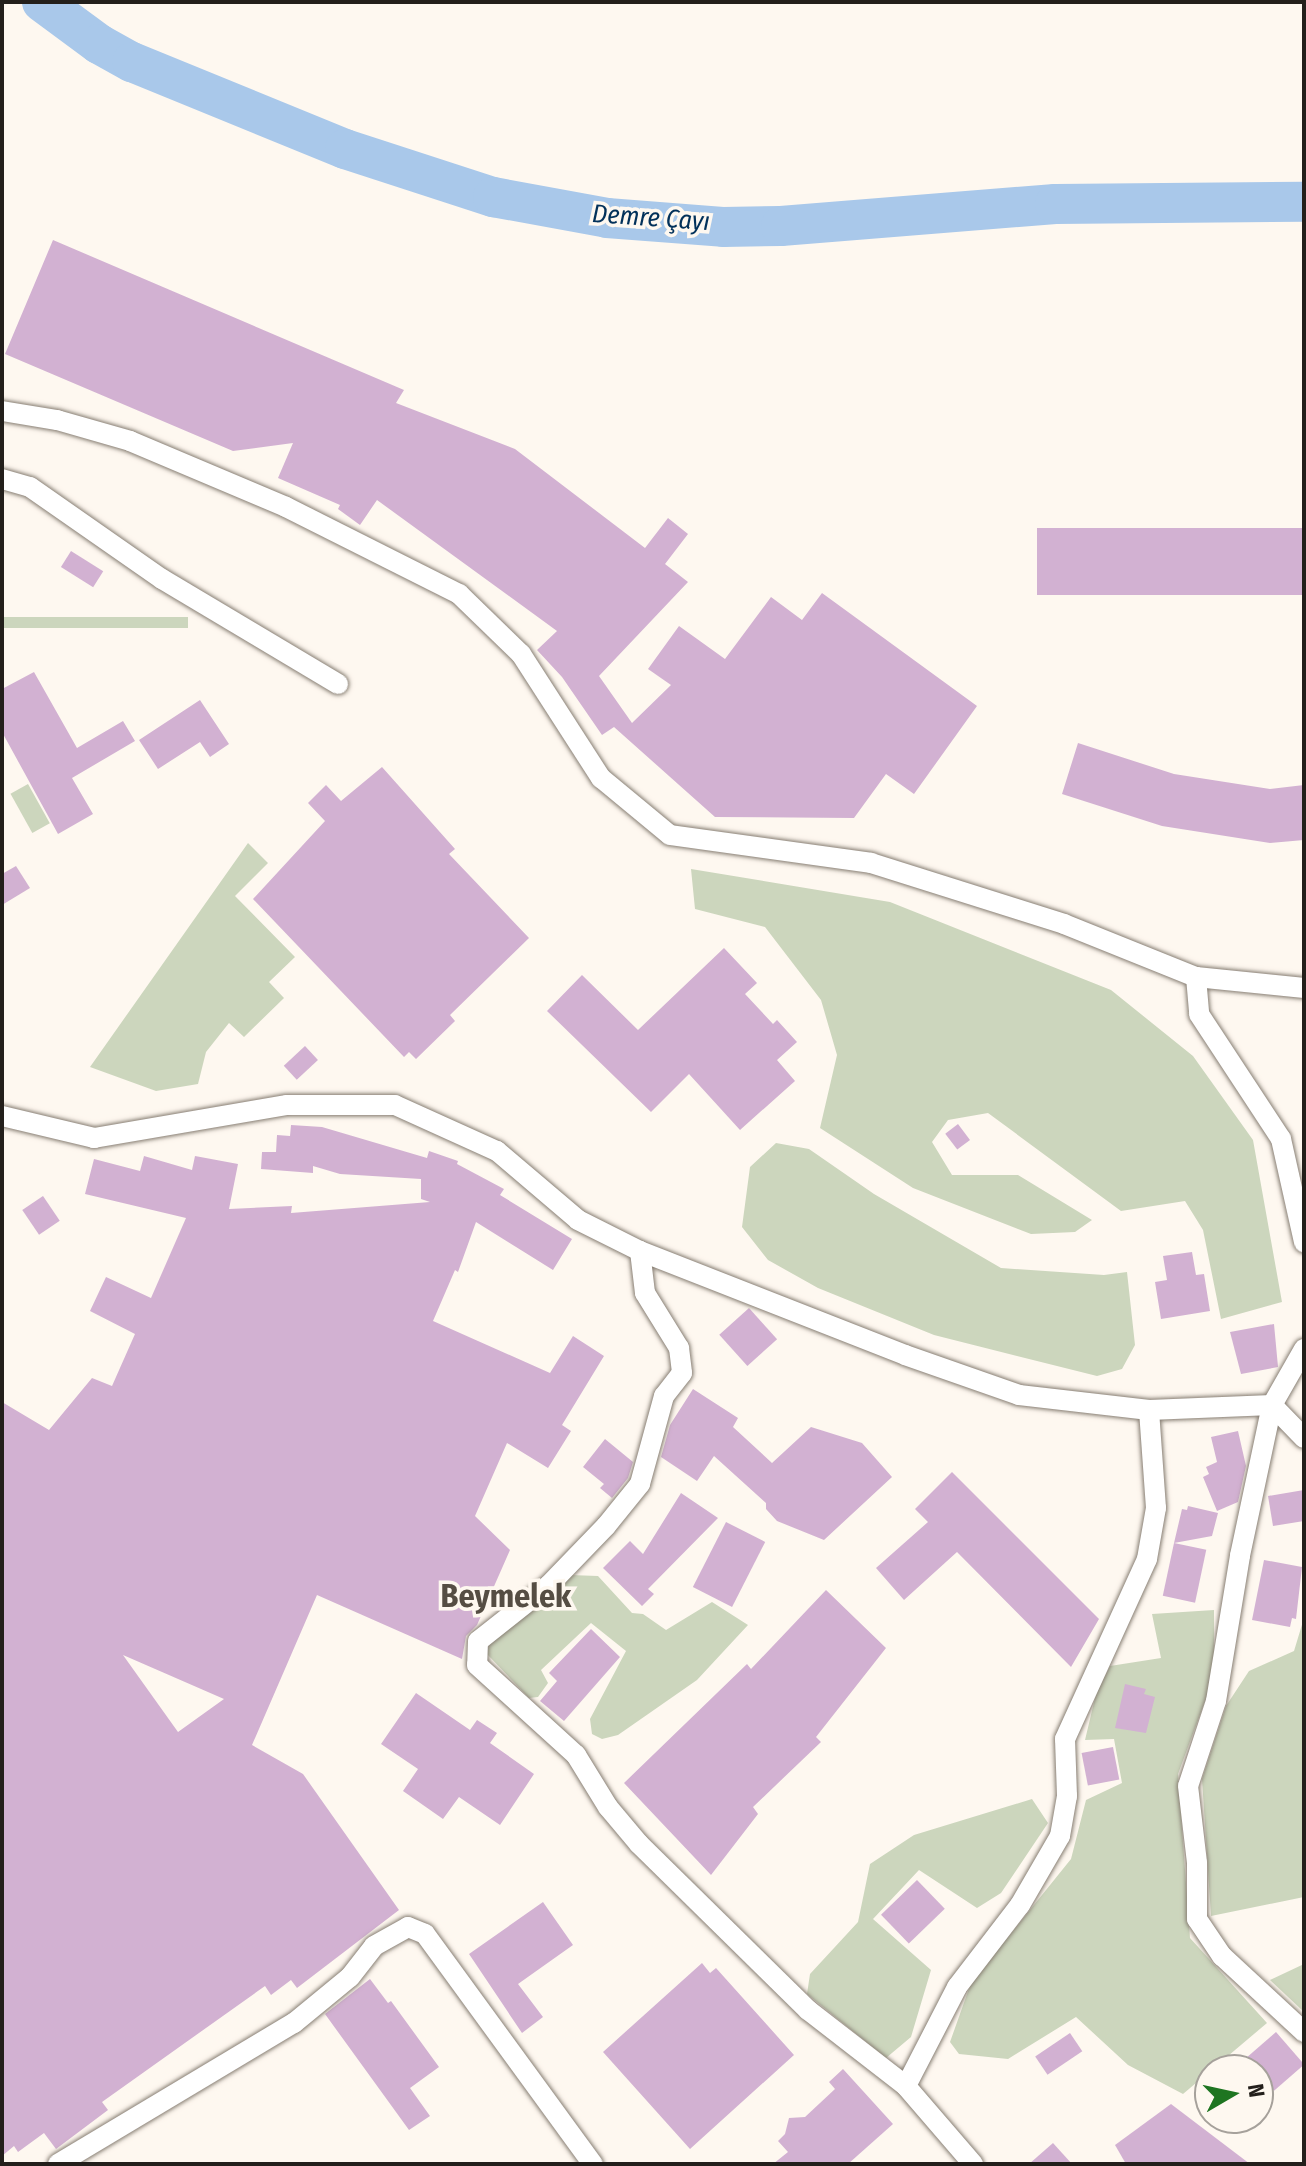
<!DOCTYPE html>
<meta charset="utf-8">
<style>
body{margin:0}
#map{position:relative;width:1306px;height:2166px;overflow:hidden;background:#fef8f0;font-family:"Fira Sans Condensed",sans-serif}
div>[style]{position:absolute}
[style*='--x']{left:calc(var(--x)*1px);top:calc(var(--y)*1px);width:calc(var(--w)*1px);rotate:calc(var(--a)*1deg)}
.green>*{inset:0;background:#ccd6bd;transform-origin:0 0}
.river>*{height:40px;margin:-20px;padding:0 20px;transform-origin:20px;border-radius:20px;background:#a9c8ea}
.building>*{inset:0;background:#d2b1d2;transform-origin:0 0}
.roads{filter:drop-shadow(0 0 2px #877e73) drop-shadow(0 0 2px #877e73)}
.minor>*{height:20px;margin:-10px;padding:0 10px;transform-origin:10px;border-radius:10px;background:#fff}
span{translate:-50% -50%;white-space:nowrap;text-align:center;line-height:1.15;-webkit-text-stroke:7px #fef8f0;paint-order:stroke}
.water-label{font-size:26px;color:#02315a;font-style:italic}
.district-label{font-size:32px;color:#554d43;font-weight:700}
.frame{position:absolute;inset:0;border:4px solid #231f1b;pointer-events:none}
.north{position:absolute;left:1194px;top:2054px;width:80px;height:80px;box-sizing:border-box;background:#fef8f0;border:2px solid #a6a19b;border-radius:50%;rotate:81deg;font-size:22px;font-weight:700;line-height:32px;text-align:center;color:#231f1b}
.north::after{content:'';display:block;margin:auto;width:28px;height:36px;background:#1e7521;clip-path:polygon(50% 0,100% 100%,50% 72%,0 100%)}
</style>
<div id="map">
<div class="green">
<div style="left:188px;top:617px;width:11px;height:186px;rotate:90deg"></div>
<div style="left:28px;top:784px;width:45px;height:20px;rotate:61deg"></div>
<div style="clip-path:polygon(248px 843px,268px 863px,235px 896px,295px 957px,269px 982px,284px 998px,244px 1037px,229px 1023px,206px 1052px,198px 1084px,156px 1091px,90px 1067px)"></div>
<div style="clip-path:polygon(691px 869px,890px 902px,1111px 990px,1193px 1056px,1253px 1140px,1282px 1302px,1221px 1319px,1203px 1230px,1185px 1201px,1121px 1211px,988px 1113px,948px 1120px,932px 1142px,952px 1175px,1018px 1175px,1092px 1220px,1075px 1232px,1031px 1234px,913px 1188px,820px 1128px,837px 1055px,821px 1000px,765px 927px,695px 909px)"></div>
<div style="clip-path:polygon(776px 1143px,809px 1149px,874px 1194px,1001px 1268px,1104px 1275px,1127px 1272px,1135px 1345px,1122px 1369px,1097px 1376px,934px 1335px,818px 1288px,768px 1260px,742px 1227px,750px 1167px)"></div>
<div style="clip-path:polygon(570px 1575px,598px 1576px,632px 1613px,643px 1614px,666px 1630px,712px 1602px,748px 1625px,697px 1680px,618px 1735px,602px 1739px,592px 1734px,590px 1719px,626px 1651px,591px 1623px,541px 1670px,548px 1683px,538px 1697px,529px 1698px,486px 1653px,493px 1637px)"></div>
<div style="clip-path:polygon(1214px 1610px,1214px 1677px,1178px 1774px,1190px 1938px,1267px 2023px,1183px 2094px,1128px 2065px,1076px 2017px,1008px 2059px,959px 2054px,950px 2042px,971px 1983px,1071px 1859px,1086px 1800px,1122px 1783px,1114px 1739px,1085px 1740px,1096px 1694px,1110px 1666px,1161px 1658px,1152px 1614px)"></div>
<div style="clip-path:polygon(1304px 1618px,1304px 1897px,1211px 1916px,1202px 1779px,1226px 1706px,1249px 1671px,1294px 1651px)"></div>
<div style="clip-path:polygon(1032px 1799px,1048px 1823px,1001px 1893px,977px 1908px,919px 1870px,873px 1919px,931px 1970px,911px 2037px,886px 2058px,807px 1994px,810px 1974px,858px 1922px,870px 1864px,914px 1835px)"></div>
<div style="clip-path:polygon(1304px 1964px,1304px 2012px,1270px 1980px)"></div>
</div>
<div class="river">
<div style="--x:42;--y:2;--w:71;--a:36.4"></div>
<div style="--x:99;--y:44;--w:38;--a:29"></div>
<div style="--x:132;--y:62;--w:230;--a:22.2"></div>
<div style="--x:345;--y:149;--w:156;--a:18"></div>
<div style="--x:493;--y:197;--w:116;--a:10.4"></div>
<div style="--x:607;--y:218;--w:116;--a:4.4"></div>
<div style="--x:723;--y:227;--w:58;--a:-1"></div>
<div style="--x:781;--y:226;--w:275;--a:-4.6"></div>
<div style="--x:1055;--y:204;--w:249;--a:-0.5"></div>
</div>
<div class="building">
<div style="clip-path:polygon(53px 240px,404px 390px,396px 403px,515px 449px,645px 548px,668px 518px,688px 534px,665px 564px,688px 582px,599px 676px,632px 723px,671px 685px,648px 669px,679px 626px,725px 659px,771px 597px,802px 620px,822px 593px,977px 706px,914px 794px,886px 774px,854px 818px,715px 817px,614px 727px,602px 735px,562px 677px,537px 650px,557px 631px,377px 500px,360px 525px,338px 509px,340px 505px,278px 478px,293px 443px,233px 451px,5px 354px)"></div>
<div style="left:1304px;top:528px;width:67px;height:267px;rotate:90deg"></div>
<div style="left:71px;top:551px;width:38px;height:19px;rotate:32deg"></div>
<div style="clip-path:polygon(34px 672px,77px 748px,123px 721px,135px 741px,72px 778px,93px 814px,58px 834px,2px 732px,2px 689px)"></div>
<div style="clip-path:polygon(200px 700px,229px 744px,210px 757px,200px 742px,158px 769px,139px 740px)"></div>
<div style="clip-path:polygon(1078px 743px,1174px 774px,1270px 789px,1304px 785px,1304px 840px,1270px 843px,1162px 826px,1062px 794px)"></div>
<div style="clip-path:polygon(382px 767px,455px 849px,449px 854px,529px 938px,450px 1015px,455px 1021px,416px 1059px,409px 1052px,404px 1057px,253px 899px,325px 821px,308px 803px,326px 785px,341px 801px)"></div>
<div style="clip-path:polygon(16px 866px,30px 888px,2px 905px,2px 874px)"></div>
<div style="clip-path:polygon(724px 948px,757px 983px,745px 994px,773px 1024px,777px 1020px,797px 1042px,777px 1060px,795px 1081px,740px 1130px,689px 1074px,651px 1112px,547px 1011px,582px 975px,638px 1030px)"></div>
<div style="left:305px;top:1046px;width:19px;height:29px;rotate:47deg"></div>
<div style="left:958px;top:1124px;width:20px;height:16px;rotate:53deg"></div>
<div style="clip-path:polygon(evenodd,291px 1125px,322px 1127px,427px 1158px,429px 1151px,458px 1161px,457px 1164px,504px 1189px,500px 1195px,572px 1239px,553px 1270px,476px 1222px,458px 1272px,455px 1270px,433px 1321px,550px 1373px,573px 1336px,604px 1356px,562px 1425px,571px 1431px,548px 1468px,507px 1443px,475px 1516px,510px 1550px,477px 1625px,466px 1636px,462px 1659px,317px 1595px,252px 1745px,303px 1774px,399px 1910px,297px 1988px,291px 1980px,271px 1995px,265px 1986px,102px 2102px,108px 2110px,56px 2149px,44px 2133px,18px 2152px,14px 2146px,2px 2156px,2px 1402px,49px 1430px,92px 1378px,112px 1386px,135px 1334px,90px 1311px,106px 1277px,151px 1298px,186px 1218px,85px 1194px,94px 1159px,140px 1171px,144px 1156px,192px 1170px,195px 1156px,238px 1164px,229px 1209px,292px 1206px,291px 1213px,430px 1202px,421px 1199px,421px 1179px,340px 1174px,313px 1166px,313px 1173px,261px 1169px,262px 1152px,276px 1152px,277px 1135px,290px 1136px,291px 1125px,123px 1655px,224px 1699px,178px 1732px,123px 1655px)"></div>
<div style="left:43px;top:1196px;width:30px;height:25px;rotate:56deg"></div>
<div style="clip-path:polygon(1192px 1252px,1196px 1275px,1204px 1274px,1210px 1311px,1161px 1319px,1155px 1282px,1167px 1280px,1163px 1256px)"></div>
<div style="left:749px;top:1308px;width:42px;height:40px;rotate:48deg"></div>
<div style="clip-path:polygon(1274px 1324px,1278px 1367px,1241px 1374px,1230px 1332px)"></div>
<div style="clip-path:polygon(693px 1389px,738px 1418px,733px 1427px,772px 1463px,811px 1427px,862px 1443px,892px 1477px,824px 1540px,777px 1521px,766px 1509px,766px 1503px,714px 1456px,697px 1481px,661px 1457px,670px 1425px)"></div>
<div style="clip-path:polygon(1238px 1431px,1246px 1466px,1238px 1502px,1217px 1511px,1203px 1477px,1209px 1474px,1206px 1467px,1217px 1462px,1211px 1437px)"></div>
<div style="clip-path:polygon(605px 1439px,633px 1462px,628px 1478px,612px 1498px,600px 1488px,604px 1484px,583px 1467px)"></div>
<div style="clip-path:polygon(952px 1472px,1099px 1619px,1071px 1667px,957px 1552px,904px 1600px,876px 1568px,928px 1522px,915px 1509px)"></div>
<div style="clip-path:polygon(1304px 1490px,1304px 1521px,1273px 1526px,1268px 1496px)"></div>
<div style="clip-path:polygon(681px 1493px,718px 1518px,648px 1589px,654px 1594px,642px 1606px,603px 1568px,630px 1541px,643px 1554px)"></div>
<div style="clip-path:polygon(1188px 1506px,1218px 1513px,1212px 1536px,1174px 1543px,1182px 1509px,1187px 1510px)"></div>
<div style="left:726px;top:1522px;width:44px;height:73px;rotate:27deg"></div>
<div style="left:1174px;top:1543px;width:33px;height:54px;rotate:12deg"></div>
<div style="clip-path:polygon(1264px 1560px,1302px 1567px,1296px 1619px,1292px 1618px,1290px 1627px,1252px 1620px)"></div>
<div style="clip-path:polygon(826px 1590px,886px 1648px,816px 1737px,821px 1742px,753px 1807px,758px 1814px,711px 1875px,624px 1783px,747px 1664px,751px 1669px)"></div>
<div style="clip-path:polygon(591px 1629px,620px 1657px,564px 1721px,540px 1701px,557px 1681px,549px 1673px)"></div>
<div style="clip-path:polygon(1125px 1684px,1146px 1689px,1144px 1694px,1155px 1697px,1146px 1733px,1115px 1728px)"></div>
<div style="clip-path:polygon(416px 1693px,470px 1730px,477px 1720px,497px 1733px,490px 1743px,534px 1774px,500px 1825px,459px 1797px,443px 1819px,403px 1791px,418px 1769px,381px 1744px)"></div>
<div style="left:1113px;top:1747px;width:33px;height:32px;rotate:79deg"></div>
<div style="left:917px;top:1880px;width:40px;height:50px;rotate:46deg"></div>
<div style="clip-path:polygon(543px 1902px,573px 1945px,518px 1984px,543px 2017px,522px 2033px,469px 1954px)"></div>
<div style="clip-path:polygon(702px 1963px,710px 1973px,716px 1968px,794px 2055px,690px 2149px,603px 2052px)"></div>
<div style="clip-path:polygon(370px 1979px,388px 2003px,391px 2001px,439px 2067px,410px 2088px,430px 2116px,409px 2130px,325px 2014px)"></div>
<div style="left:1276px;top:2032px;width:43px;height:40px;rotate:49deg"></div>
<div style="left:1070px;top:2033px;width:22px;height:42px;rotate:56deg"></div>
<div style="clip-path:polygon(843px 2069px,893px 2124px,848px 2164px,773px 2164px,788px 2152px,778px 2141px,785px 2134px,789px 2118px,805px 2117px,835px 2089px,829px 2082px)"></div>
<div style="clip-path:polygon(1171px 2104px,1250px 2164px,1126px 2164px,1115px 2145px)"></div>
<div style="clip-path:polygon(1053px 2143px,1072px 2164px,1029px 2164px)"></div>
</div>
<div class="roads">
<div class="minor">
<div style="--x:2;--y:411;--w:56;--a:9.3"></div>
<div style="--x:57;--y:420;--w:76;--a:16"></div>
<div style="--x:130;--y:441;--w:169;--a:22.9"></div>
<div style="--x:286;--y:507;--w:194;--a:26.7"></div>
<div style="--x:459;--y:594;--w:86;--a:44.1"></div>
<div style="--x:521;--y:654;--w:148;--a:57.2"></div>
<div style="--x:601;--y:778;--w:89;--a:39.6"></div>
<div style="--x:670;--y:835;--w:203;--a:7.9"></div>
<div style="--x:871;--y:863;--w:202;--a:17.5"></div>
<div style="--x:1064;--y:924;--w:142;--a:21.9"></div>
<div style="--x:1196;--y:977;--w:109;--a:5.8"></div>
<div style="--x:2;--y:479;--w:29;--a:16"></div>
<div style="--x:30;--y:487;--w:161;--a:34.9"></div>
<div style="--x:162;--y:579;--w:205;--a:30.8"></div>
<div style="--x:1196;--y:977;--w:37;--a:85"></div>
<div style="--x:1199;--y:1014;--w:149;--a:56.7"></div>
<div style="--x:1281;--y:1139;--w:106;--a:77.4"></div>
<div style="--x:2;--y:1116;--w:95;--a:13.4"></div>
<div style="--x:94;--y:1138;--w:196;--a:-9.7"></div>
<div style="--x:287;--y:1105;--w:108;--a:0"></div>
<div style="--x:395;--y:1105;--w:112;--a:24.3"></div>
<div style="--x:497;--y:1151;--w:106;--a:40.4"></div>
<div style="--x:578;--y:1220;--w:69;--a:26.6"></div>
<div style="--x:640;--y:1251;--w:285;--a:21.4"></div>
<div style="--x:905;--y:1355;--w:121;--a:19.3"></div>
<div style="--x:1019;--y:1395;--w:131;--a:6.6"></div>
<div style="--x:1149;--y:1410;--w:123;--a:-2.3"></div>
<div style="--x:1272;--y:1405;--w:154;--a:102"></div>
<div style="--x:1240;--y:1556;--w:147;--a:99.4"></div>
<div style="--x:1216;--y:1701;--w:89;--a:108.2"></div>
<div style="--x:1188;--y:1786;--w:78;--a:83.3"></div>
<div style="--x:1197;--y:1863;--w:56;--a:90"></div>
<div style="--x:1197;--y:1919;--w:45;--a:56"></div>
<div style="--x:1222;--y:1956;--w:112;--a:42.8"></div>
<div style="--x:640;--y:1251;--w:42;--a:83.2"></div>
<div style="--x:645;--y:1293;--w:65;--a:58.3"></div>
<div style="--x:679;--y:1348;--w:25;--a:83"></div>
<div style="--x:682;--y:1373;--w:29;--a:128"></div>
<div style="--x:664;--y:1396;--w:91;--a:105.3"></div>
<div style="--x:640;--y:1484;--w:54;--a:129"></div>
<div style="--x:606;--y:1526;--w:82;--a:134"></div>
<div style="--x:549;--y:1585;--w:90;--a:141.7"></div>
<div style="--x:478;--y:1641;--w:24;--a:92"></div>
<div style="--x:477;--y:1665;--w:134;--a:42.3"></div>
<div style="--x:576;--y:1755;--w:61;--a:58.4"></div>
<div style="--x:608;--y:1807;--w:48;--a:50"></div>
<div style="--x:639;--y:1844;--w:237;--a:44.5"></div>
<div style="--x:808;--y:2010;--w:124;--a:37.8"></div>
<div style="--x:1304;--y:1349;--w:64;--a:119.7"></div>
<div style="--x:1272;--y:1405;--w:46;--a:45.9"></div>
<div style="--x:58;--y:2164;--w:275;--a:-30.9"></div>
<div style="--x:294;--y:2023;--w:72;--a:-39.4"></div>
<div style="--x:350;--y:1977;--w:39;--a:-52"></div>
<div style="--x:374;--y:1946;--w:39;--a:-29"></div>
<div style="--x:408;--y:1927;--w:18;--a:22"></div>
<div style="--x:425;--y:1934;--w:285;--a:53.9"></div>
<div style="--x:973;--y:2164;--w:103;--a:-130.7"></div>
<div style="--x:906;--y:2086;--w:111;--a:-62.7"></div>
<div style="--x:957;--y:1987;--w:103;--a:-52.5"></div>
<div style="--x:1020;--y:1905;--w:80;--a:-59.9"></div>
<div style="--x:1060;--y:1836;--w:41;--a:-80.1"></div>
<div style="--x:1067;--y:1796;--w:57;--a:-92"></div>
<div style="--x:1065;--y:1739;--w:198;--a:-65.5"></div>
<div style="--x:1147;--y:1559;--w:52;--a:-80"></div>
<div style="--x:1156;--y:1508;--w:98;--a:-94.1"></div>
</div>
</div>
<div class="water-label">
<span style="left:651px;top:218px;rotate:4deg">Demre Çayı</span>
</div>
<div class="district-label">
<span style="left:506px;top:1596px">Beymelek</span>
</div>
<div class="frame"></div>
<div class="north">N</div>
</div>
